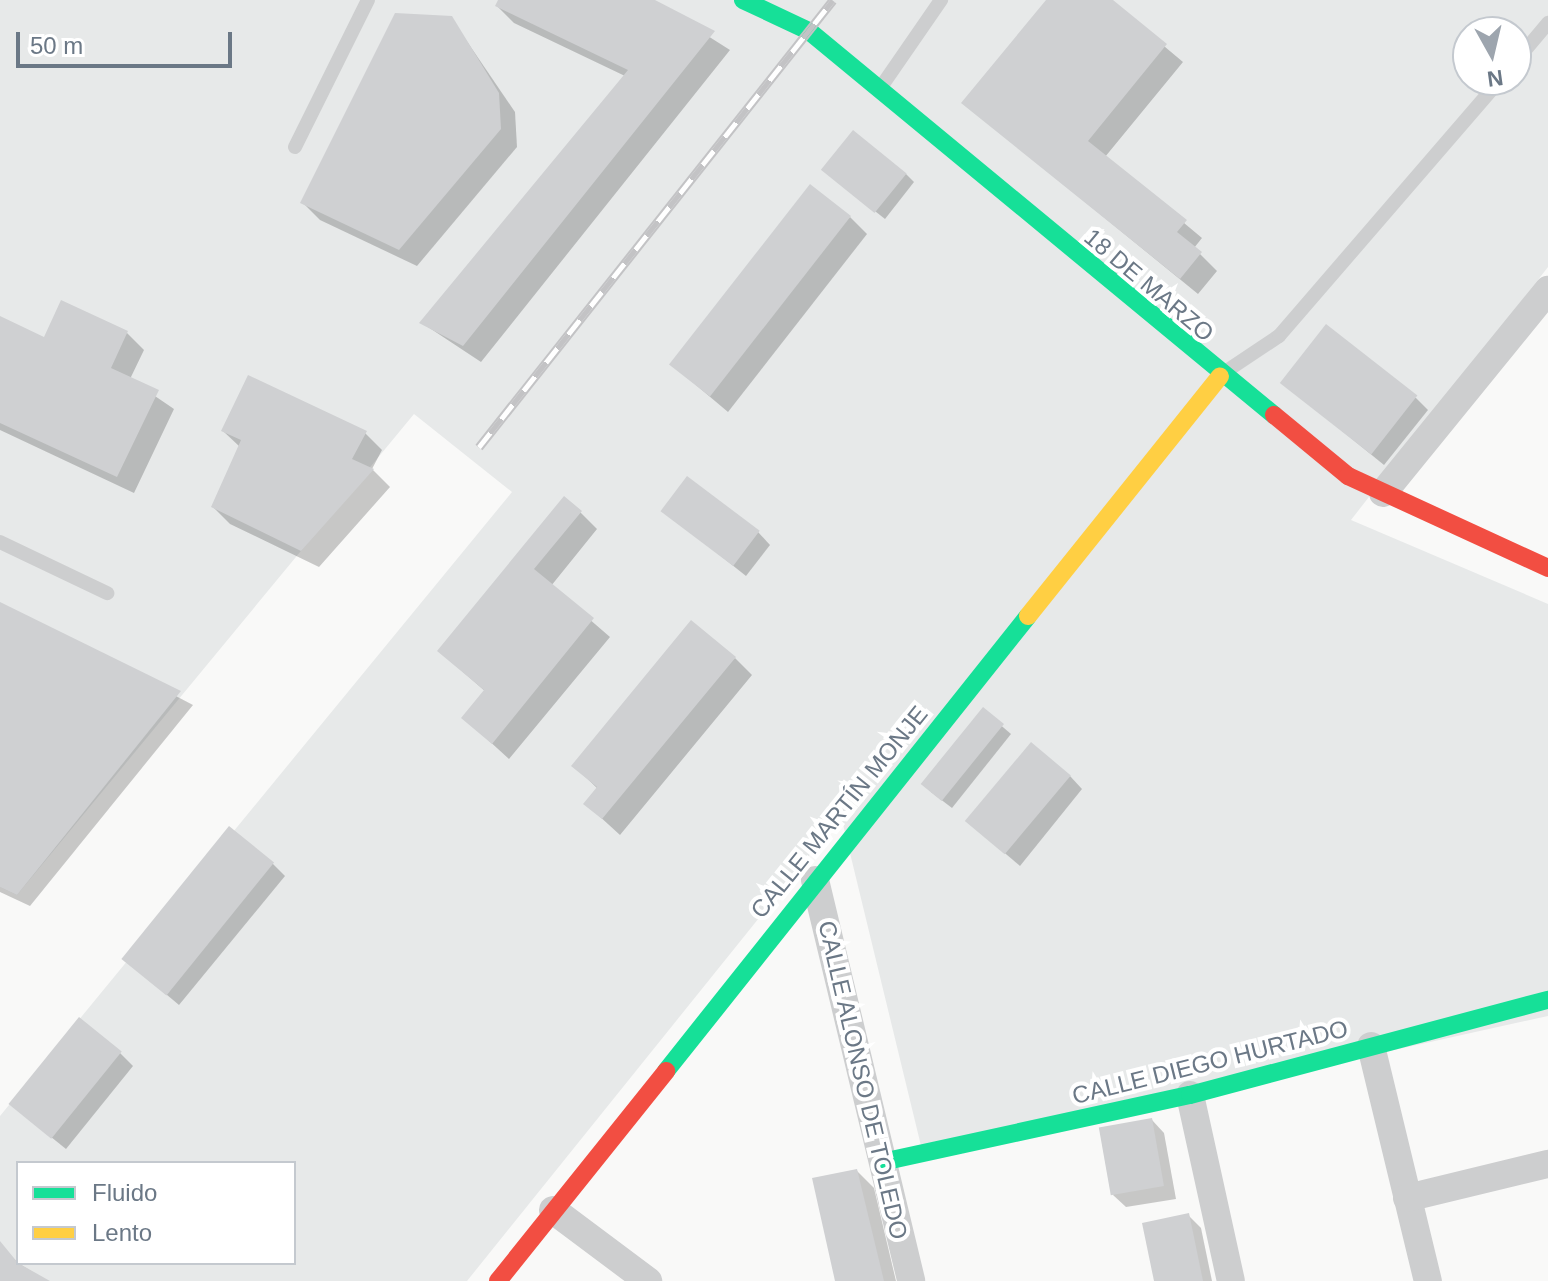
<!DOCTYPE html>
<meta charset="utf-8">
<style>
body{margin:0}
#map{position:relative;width:1548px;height:1281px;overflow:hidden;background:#f9f9f8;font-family:Helvetica,sans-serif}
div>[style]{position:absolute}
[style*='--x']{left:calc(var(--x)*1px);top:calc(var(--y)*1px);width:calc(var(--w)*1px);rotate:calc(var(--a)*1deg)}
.built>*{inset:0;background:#e7e9e9}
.shadow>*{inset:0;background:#0003}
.building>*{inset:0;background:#cfd0d2;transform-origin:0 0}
.lane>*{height:14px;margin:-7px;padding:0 7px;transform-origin:7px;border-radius:7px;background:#cdcecf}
.street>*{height:28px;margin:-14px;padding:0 14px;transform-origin:14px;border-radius:14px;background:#cdcecf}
.fast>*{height:18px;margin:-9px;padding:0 9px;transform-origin:9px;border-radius:9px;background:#16e098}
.slow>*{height:18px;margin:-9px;padding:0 9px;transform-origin:9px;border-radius:9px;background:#ffcf43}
.jam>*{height:18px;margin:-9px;padding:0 9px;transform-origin:9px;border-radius:9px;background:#f24e42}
.rail>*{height:9px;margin-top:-4.5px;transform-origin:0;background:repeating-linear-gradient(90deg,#fff 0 18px,#c3c3c5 0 36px);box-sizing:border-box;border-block:2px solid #c3c3c5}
span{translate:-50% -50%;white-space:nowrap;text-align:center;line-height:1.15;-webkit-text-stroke:8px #fff;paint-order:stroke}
.street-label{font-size:24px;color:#6b7886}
.legend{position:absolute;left:16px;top:1161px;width:280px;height:104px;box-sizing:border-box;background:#fff;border:2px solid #c4c9cf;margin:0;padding:10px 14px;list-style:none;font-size:24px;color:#6b7886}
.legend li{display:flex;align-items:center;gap:16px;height:40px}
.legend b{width:40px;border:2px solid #c4c9cf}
.north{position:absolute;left:1452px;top:16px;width:80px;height:80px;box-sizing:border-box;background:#fff;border:2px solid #c4c9cf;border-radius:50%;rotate:172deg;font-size:22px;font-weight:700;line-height:32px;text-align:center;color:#6b7886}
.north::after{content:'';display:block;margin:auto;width:28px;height:36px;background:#9da5ae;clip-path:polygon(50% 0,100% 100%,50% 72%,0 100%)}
.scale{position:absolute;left:16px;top:32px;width:216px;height:36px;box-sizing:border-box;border:4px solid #6b7886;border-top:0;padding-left:10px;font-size:24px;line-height:28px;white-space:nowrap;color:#6b7886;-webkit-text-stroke:6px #fff;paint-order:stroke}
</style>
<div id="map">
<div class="built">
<div style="clip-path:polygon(evenodd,0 0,1548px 0,1548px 267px,1351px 520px,1548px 604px,1548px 1016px,923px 1154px,841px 816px,467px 1281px,0 1281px,0 1116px,512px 492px,414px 414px,17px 895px,0 887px,0 0,1468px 32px,1516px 32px,1516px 80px,1468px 80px,1468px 32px,0 0,18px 1163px,294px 1163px,294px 1263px,18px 1263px,18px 1163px)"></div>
</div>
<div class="shadow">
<div style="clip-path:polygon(500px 0,651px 0,730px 50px,481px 362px,422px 323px,625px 76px,514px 23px,497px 6px)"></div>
<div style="clip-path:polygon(1048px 0,1109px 0,1183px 62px,1105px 157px,1202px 238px,1194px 248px,1217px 271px,1198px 294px,964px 103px)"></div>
<div style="clip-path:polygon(451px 18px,515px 112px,517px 147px,417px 266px,320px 220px,303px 203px)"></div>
<div style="clip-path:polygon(906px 174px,914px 182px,885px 219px,833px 178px)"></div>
<div style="clip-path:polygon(850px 217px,867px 234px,728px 412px,671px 364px)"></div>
<div style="clip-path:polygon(0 319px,45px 339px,127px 333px,144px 350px,130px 379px,174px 409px,134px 493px,0 430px)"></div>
<div style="clip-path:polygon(1282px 382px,1416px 398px,1428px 410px,1384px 465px)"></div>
<div style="clip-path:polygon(223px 431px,365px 433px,382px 450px,372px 469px,390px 487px,319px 567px,230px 524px,213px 507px,240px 447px)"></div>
<div style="clip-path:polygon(663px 510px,758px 532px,770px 545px,746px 576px)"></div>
<div style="clip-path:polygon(580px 512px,597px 529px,551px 586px,610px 637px,509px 759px,464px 718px,486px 692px,439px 651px)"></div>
<div style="clip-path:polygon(0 604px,193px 705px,30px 906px,0 892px)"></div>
<div style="clip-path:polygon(735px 658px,752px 675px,620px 835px,586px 804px,598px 789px,574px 766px)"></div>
<div style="clip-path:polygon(983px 710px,1011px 734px,952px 808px,931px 792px)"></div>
<div style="clip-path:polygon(1070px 776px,1082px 789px,1020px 866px,968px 822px)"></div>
<div style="clip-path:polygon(272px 863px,285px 876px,179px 1005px,123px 958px)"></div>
<div style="clip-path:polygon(120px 1053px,133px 1066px,66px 1149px,25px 1116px)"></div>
<div style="clip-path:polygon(1152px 1120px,1164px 1133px,1176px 1199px,1126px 1207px,1113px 1195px)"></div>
<div style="clip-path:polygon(857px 1171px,874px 1188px,896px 1281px,837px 1281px)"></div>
<div style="clip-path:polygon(1189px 1216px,1201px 1228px,1212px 1281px,1156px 1281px)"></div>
<div style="clip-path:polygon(0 1244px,18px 1263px,47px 1281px,0 1281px)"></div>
</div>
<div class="building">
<div style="clip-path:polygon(498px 0,655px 0,715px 31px,463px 346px,419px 323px,628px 70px,495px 6px)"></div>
<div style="clip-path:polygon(1046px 0,1113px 0,1167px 44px,1088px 141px,1187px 220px,1177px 232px,1202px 252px,1180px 279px,961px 103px)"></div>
<div style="clip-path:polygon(395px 13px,452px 16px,499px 93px,501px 129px,399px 250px,300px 203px)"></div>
<div style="left:853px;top:130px;width:69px;height:51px;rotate:39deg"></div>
<div style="left:810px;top:184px;width:52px;height:229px;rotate:38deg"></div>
<div style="clip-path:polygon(61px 300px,128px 331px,111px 368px,159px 390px,117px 477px,0 423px,0 316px,44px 337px)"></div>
<div style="left:1326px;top:324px;width:116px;height:75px;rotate:38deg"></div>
<div style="clip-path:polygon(248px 375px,367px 431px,352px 459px,374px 469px,301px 551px,211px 507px,241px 440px,221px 431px)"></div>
<div style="left:687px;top:476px;width:91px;height:44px;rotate:37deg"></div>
<div style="clip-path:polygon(564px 496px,582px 511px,534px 569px,594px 618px,492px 744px,461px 718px,484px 690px,437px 651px)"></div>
<div style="clip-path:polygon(0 602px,181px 691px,17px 895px,0 887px)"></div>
<div style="clip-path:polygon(691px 620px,736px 657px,602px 819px,583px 804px,597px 787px,571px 766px)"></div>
<div style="left:983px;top:707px;width:27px;height:99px;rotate:39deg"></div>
<div style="left:1031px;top:742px;width:52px;height:103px;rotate:40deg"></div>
<div style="left:229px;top:826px;width:58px;height:171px;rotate:39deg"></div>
<div style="left:79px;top:1017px;width:55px;height:112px;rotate:39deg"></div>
<div style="left:1152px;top:1118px;width:69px;height:54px;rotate:80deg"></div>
<div style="clip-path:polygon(857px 1169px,884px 1281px,835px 1281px,812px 1178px)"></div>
<div style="clip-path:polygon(1189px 1213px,1203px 1281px,1154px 1281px,1142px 1223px)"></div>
<div style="clip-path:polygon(0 1241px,18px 1263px,50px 1281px,0 1281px)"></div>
</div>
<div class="lane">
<div style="--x:1516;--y:61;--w:50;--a:-49.9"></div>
<div style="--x:881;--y:87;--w:106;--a:-55.4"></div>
<div style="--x:295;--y:147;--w:164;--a:-63.6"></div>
<div style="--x:1225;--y:372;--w:65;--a:-33.7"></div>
<div style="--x:1279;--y:336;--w:338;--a:-49.2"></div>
<div style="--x:0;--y:542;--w:119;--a:25.5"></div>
</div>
<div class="street">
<div style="--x:1383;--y:493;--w:262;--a:-50.9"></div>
<div style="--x:815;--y:880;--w:412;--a:76.5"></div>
<div style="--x:1371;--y:1046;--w:242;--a:76.4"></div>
<div style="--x:1190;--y:1095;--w:190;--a:77.6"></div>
<div style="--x:1407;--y:1198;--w:145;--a:-13.6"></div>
<div style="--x:553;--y:1210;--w:119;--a:36.8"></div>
</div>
<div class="fast">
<div style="--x:743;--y:0;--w:73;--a:25.2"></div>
<div style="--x:809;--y:31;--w:603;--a:39.55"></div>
<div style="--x:666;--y:1071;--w:581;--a:-51.49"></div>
<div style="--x:882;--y:1162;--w:315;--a:-12.3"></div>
<div style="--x:1190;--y:1095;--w:370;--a:-14.9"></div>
</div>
<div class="slow">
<div style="--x:1028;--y:616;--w:307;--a:-51.3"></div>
</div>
<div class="jam">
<div style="--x:1274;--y:415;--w:96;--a:39.5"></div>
<div style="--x:1348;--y:476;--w:220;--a:24.7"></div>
<div style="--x:498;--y:1281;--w:269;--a:-51.3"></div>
</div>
<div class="rail">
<div style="--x:479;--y:447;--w:570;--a:-51.62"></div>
</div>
<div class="street-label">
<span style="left:1149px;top:285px;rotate:40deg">18 DE MARZO</span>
<span style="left:839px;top:812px;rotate:-51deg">CALLE MARTÍN MONJE</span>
<span style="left:1210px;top:1062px;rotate:-14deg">CALLE DIEGO HURTADO</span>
<span style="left:863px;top:1080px;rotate:77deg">CALLE ALONSO DE TOLEDO</span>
</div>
<ul class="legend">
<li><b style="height:10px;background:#16e098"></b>Fluido</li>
<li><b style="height:10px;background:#ffcf43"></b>Lento</li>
</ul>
<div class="north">N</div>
<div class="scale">50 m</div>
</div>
